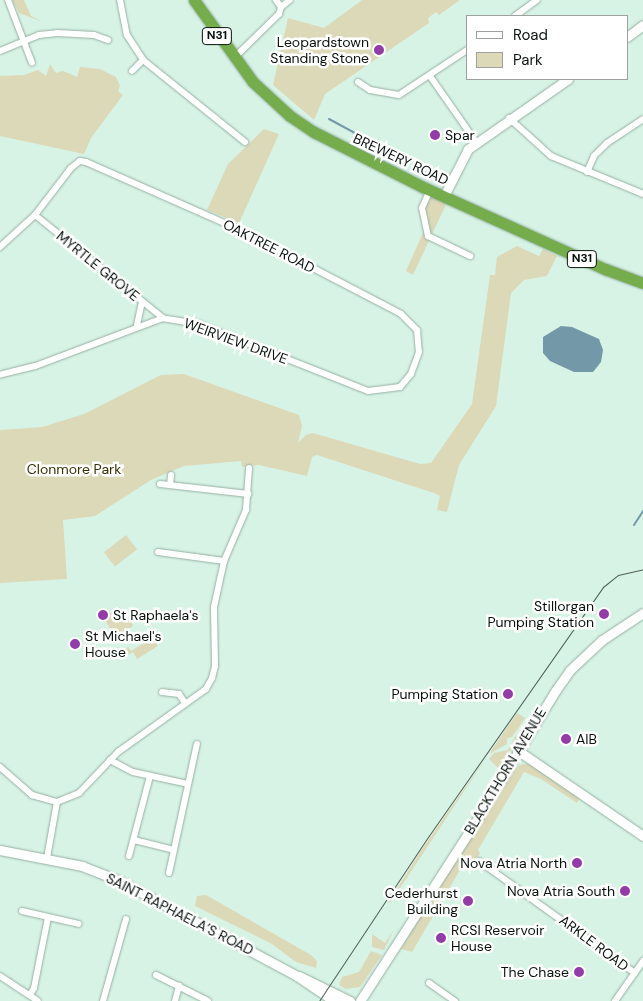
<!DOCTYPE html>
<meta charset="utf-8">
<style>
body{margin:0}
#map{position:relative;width:643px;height:1001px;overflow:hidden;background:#d7f3e5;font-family:"DM Sans",sans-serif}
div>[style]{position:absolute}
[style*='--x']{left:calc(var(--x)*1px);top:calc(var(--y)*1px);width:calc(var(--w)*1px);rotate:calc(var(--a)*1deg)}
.green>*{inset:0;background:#dcd9b8;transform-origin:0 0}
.water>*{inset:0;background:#7399a9}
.stream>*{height:2px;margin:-1px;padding:0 1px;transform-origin:1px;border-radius:1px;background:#7399a9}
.roads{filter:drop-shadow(0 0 1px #95b0a3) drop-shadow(0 0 1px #95b0a3)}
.street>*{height:6px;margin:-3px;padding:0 3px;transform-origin:3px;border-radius:3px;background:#fff}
.secondary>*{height:9px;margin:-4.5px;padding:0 4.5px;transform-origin:4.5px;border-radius:4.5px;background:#fff}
.highway>*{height:11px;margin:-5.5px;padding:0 5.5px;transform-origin:5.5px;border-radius:5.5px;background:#75ad4d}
.tram>*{height:1px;margin:-0.5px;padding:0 0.5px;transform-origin:0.5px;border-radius:0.5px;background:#4f5f57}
.dots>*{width:14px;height:14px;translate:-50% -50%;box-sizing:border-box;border:2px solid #fff;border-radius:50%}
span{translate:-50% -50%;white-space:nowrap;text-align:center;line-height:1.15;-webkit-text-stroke:5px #fff;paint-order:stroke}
.shield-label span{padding:1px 4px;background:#fff;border:1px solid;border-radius:4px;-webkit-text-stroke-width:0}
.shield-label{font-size:12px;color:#09130e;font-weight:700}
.poi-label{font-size:14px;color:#09130e}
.right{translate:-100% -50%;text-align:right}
.left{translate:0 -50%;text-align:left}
.street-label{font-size:14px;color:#09130e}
.park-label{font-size:14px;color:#373203}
.legend{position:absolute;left:466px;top:15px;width:162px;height:65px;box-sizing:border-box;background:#fff;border:1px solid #9da19f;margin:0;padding:6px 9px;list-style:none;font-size:15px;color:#09130e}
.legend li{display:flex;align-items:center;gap:10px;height:25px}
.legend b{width:25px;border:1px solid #9da19f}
</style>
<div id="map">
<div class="green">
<div style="clip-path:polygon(12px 0,24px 0,31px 16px,43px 22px,19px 13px)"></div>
<div style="clip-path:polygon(362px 0,460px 0,439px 15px,436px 12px,428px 18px,429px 23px,325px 94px,314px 120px,273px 85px,288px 18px,324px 28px)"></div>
<div style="clip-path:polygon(50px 64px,56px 73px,63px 71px,77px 77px,80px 67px,100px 69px,116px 77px,120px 86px,118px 91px,123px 95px,91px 138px,84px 154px,0 136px,0 76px,24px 75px,38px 70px,46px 76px)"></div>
<div style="clip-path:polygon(264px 129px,279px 134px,239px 223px,207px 210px,228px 164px)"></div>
<div style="clip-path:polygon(430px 190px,449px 198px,413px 275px,406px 271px,425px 228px,422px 208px)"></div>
<div style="clip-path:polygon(517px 246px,539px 256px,543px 249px,557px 256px,547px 276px,524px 280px,511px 293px,496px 406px,459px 465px,447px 512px,437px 510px,440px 496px,434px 493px,317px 455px,312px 457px,307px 476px,259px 465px,242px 467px,241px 461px,184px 466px,151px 480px,95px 516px,63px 520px,67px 579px,0 583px,0 430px,42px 427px,84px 414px,161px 375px,184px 374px,299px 415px,302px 426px,298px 443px,306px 435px,313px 433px,420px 464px,431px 463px,472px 404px,490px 275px,495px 275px,497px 257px)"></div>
<div style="left:126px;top:535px;width:18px;height:28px;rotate:52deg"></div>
<div style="clip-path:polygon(120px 607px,122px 610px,125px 609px,133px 626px,115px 637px,103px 617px)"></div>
<div style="clip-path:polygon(149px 640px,155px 641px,158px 646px,137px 659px,133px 652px,124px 657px,121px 652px,128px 647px,131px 651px)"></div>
<div style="clip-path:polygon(517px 713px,525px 718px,522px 723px,512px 737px,507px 738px,507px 744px,489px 754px)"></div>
<div style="clip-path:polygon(516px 735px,519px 737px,494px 777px,498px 768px,489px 759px,494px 753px,508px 750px)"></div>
<div style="clip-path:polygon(488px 755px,391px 902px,388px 903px,422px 849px)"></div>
<div style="clip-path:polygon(523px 764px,529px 764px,580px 797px,577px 803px,541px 779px,524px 772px,478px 850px,480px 853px,474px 863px,467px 858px,412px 952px,401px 949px,492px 800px,514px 768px)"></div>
<div style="clip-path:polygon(206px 895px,311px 955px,317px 961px,316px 968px,296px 962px,272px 944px,195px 906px,197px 896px)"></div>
<div style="clip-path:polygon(394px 929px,384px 950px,372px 947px,372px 934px,385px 943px)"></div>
<div style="clip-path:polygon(371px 951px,382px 955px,360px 987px,346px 989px,339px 985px,342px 977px,359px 972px)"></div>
</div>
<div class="water">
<div style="clip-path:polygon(561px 326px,572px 327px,599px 339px,603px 350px,601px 362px,593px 372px,574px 372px,550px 361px,543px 353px,543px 337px)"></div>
</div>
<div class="stream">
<div style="--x:329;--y:119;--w:55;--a:28.4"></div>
<div style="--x:634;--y:525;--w:17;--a:-57"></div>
</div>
<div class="roads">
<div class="street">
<div style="--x:8;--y:0;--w:67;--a:69.1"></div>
<div style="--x:120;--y:0;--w:36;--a:79"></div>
<div style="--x:127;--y:35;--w:30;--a:57"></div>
<div style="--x:143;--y:60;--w:131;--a:38.8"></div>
<div style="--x:281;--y:7;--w:11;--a:-38"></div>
<div style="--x:515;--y:16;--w:27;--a:-36"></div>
<div style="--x:0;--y:51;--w:42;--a:-22.3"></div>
<div style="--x:39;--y:35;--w:18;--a:-6"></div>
<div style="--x:57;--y:33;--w:37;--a:3"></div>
<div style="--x:94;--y:35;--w:15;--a:20"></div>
<div style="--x:234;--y:58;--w:63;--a:-44.4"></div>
<div style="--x:279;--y:14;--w:7;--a:-74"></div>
<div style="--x:281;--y:7;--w:9;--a:-126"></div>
<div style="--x:132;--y:71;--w:16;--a:-45"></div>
<div style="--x:430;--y:76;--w:80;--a:55.1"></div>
<div style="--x:358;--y:82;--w:14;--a:34"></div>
<div style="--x:370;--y:90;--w:29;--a:10"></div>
<div style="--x:399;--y:95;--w:82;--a:-33.5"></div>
<div style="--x:509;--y:118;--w:57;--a:42.1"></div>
<div style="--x:551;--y:156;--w:100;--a:22.4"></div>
<div style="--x:587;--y:172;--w:17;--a:-66"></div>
<div style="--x:594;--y:156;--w:18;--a:-45"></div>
<div style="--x:607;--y:143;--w:43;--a:-33.7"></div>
<div style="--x:430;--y:190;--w:20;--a:114"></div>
<div style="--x:422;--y:208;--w:29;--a:78"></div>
<div style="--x:428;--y:236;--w:47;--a:25.5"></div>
<div style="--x:35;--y:215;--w:164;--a:38.8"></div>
<div style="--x:0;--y:247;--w:47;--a:-42.4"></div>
<div style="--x:35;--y:215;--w:59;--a:-52.5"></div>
<div style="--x:71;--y:168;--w:11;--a:-38"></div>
<div style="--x:80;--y:161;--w:6;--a:9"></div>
<div style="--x:86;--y:162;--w:166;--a:23.8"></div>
<div style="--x:238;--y:229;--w:184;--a:27.5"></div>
<div style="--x:401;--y:314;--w:23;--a:45"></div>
<div style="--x:417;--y:330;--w:22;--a:85"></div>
<div style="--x:419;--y:352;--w:23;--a:110"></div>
<div style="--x:411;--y:374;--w:17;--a:130"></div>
<div style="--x:400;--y:387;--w:32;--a:173"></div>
<div style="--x:368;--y:391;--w:182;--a:-158.4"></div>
<div style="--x:199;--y:324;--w:36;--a:-171"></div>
<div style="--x:163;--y:318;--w:137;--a:159.4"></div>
<div style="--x:35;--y:366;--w:36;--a:166"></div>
<div style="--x:137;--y:325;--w:24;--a:-78"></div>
<div style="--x:160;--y:484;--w:89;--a:6.5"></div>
<div style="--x:170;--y:485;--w:10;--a:-84"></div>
<div style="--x:158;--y:552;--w:67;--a:7.8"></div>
<div style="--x:162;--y:692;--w:17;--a:7"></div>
<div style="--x:179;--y:694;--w:11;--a:56"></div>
<div style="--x:110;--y:760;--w:26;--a:28"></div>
<div style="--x:133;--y:772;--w:56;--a:12.3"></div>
<div style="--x:0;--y:767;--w:43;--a:41.2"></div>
<div style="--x:32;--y:795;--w:26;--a:16"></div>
<div style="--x:134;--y:840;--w:41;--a:14"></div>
<div style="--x:129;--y:856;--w:83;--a:-75.3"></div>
<div style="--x:47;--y:858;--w:57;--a:-79.9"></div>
<div style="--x:57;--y:802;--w:24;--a:-22"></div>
<div style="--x:79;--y:793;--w:57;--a:-46.4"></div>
<div style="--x:118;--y:752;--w:108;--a:-35.6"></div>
<div style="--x:206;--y:689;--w:13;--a:-61"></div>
<div style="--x:212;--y:678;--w:12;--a:-76"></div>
<div style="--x:215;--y:666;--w:59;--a:-91"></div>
<div style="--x:214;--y:607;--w:47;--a:-77.7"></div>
<div style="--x:224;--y:561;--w:56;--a:-66.7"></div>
<div style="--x:246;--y:510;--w:42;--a:-85.9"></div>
<div style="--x:479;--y:861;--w:192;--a:35.7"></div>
<div style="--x:169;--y:873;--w:132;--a:-77.8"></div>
<div style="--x:22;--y:911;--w:58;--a:12.8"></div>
<div style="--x:156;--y:975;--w:58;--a:26.6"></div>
<div style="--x:0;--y:976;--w:45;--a:33.3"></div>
<div style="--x:429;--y:983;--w:32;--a:35"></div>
<div style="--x:30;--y:995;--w:8;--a:-60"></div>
<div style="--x:34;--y:988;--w:72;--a:-78.8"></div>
<div style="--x:103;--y:1001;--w:85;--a:-74.3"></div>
<div style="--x:175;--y:1001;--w:16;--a:-75"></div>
<div style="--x:615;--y:1001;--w:49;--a:-55"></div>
</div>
<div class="secondary">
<div style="--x:627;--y:37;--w:20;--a:-37"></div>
<div style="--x:444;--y:196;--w:53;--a:-62.9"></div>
<div style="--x:468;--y:149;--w:122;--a:-35"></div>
<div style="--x:517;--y:750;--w:153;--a:34.3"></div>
<div style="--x:0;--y:850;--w:84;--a:11"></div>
<div style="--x:82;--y:866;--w:41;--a:21.5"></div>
<div style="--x:120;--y:881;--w:201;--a:28.2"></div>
<div style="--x:297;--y:976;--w:45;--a:34"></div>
<div style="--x:299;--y:976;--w:57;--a:26.1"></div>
<div style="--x:360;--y:1001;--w:220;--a:-57.2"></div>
<div style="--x:479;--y:816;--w:148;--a:-58.6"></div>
<div style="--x:556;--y:690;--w:24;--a:-55"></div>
<div style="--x:570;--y:670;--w:44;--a:-43.2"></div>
<div style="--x:602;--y:640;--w:49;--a:-33.4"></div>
</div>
<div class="highway">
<div style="--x:194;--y:0;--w:101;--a:54.3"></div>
<div style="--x:253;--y:82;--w:50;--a:42.6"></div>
<div style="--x:290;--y:116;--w:29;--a:34"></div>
<div style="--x:314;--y:132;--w:122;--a:26.8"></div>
<div style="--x:423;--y:187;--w:200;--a:24.3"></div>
<div style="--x:605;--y:269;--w:40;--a:20.2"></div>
</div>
</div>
<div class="tram">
<div style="--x:319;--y:1001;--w:197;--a:-56.4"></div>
<div style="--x:428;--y:837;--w:305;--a:-55"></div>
<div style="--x:603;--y:587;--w:19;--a:-39"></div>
<div style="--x:618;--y:575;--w:26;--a:-13"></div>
</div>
<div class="dots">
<div style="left:379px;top:50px;background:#933ca9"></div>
<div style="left:435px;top:135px;background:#933ca9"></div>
<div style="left:604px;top:614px;background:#933ca9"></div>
<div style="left:103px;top:615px;background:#933ca9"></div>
<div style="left:75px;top:644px;background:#933ca9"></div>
<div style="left:508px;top:694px;background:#933ca9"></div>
<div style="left:566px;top:739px;background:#933ca9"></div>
<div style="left:577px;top:863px;background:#933ca9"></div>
<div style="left:625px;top:891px;background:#933ca9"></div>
<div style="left:468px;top:901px;background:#933ca9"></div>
<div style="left:441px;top:938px;background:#933ca9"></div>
<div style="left:579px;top:972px;background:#933ca9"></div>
</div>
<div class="shield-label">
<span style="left:217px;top:36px">N31</span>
<span style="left:582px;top:259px">N31</span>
</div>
<div class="poi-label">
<span class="right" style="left:369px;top:50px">Leopardstown<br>Standing Stone</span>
<span class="left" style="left:445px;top:135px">Spar</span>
<span class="right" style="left:594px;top:614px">Stillorgan<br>Pumping Station</span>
<span class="left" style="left:113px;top:615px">St Raphaela's</span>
<span class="left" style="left:85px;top:644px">St Michael's<br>House</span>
<span class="right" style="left:498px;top:694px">Pumping Station</span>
<span class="left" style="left:576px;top:739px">AIB</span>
<span class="right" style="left:567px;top:863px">Nova Atria North</span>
<span class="right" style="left:615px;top:891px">Nova Atria South</span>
<span class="right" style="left:458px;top:901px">Cederhurst<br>Building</span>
<span class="left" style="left:451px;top:938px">RCSI Reservoir<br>House</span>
<span class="right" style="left:569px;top:972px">The Chase</span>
</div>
<div class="street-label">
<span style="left:401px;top:159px;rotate:25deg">BREWERY ROAD</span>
<span style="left:269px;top:246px;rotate:27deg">OAKTREE ROAD</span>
<span style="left:98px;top:266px;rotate:39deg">MYRTLE GROVE</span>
<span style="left:236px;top:341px;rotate:20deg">WEIRVIEW DRIVE</span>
<span style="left:505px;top:771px;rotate:-59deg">BLACKTHORN AVENUE</span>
<span style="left:180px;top:914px;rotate:27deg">SAINT RAPHAELA’S ROAD</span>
<span style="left:594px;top:943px;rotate:37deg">ARKLE ROAD</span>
</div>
<div class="park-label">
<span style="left:74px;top:469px">Clonmore Park</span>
</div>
<ul class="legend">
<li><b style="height:6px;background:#fff"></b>Road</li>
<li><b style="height:14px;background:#dcd9b8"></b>Park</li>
</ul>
</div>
